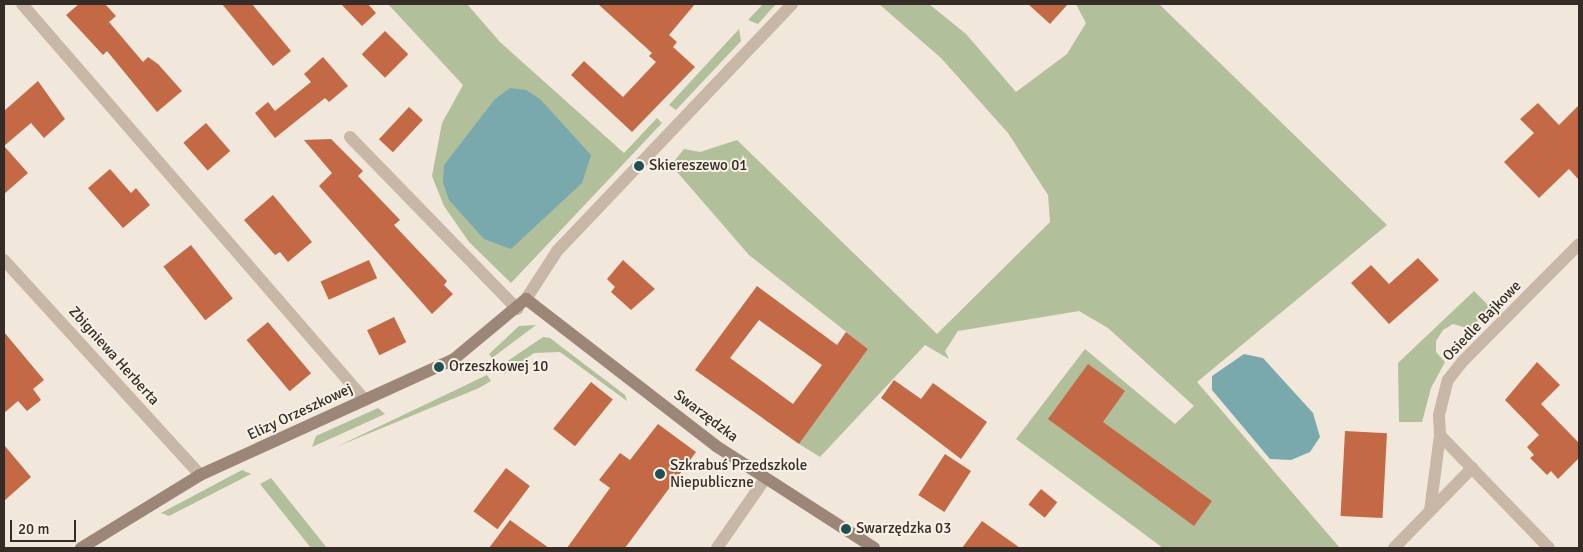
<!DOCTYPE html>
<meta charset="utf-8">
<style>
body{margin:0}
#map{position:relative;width:1583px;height:552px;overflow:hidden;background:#f1e7da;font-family:Signika,sans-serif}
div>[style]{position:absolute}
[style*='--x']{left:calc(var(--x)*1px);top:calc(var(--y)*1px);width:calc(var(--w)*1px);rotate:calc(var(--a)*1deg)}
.green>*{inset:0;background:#b2bf9b}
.water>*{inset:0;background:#7aa9ad}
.building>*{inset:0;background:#c36946;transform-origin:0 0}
.lane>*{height:12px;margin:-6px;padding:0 6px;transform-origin:6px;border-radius:6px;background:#c8b7a6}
.street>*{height:12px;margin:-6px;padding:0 6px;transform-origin:6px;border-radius:6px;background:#c8b7a6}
.secondary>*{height:12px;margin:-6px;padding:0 6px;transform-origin:6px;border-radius:6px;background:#9c8678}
.dots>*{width:14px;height:14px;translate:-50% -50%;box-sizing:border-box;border:2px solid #f9f1e6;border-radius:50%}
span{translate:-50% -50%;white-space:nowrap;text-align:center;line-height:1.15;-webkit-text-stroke:4px #f9f1e6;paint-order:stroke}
.poi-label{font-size:15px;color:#352c27}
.left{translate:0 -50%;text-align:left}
.street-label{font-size:15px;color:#352c27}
.frame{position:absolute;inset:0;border:5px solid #352c27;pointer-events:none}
.scale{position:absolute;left:10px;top:520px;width:66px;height:22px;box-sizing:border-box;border:2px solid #352c27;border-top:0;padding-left:6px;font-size:15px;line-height:18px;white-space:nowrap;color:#352c27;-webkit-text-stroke:4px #f9f1e6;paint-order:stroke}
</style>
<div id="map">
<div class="green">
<div style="clip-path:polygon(388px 4px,467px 4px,500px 42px,624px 153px,657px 118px,662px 123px,511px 283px,469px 242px,444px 206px,432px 176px,442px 123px,463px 85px)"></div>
<div style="clip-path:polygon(763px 4px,776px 4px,758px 24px,748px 20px)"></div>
<div style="clip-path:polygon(879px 4px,929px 4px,966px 34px,1016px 92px,1067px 54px,1086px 23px,1076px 4px,1159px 4px,1387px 225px,1197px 382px,1340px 548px,1163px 548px,1016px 439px,1085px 349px,1175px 424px,1194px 406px,1108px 328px,1079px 311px,958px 331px,945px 351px,949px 359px,925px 345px,820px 457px,799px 444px,868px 349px,749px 255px,671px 165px,684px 149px,700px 152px,737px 140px,937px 334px,1050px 222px,1048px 195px,1008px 133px,941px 58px)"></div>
<div style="clip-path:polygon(739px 29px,741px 41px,676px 110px,669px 105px)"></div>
<div style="clip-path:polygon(1474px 291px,1490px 307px,1470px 329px,1453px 324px,1443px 330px,1436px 341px,1436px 352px,1445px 362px,1431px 388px,1422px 422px,1399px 422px,1398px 363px)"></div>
<div style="clip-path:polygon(536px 325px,492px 358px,489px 354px,519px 326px)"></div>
<div style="clip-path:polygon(543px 337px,550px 338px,625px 395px,627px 401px,560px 352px,534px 353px,504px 374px,503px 364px)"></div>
<div style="clip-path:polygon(487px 375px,491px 381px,479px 388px,336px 447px)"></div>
<div style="clip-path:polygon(378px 408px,385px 414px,312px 447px,316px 436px)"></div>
<div style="clip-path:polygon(242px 470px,251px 474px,169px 516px,161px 513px)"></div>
<div style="clip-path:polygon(271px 478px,327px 548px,311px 548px,260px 484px)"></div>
</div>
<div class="water">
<div style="clip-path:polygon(510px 88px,526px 90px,540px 99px,591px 155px,582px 183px,511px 249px,484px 239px,449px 200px,443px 183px,444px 165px,495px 99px)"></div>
<div style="clip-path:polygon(1244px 354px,1263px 358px,1313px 413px,1320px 437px,1310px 452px,1291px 460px,1270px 459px,1212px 390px,1212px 376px)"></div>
</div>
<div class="building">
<div style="clip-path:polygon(79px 4px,105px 4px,116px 16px,109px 22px,143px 62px,148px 57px,158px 64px,182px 91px,157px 112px,107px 51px,103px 55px,66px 15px)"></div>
<div style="clip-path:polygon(222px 4px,252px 4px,291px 51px,273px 66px)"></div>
<div style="clip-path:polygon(341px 4px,368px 4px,376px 13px,362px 26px)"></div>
<div style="clip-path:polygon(598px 4px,695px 4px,669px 35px,677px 42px,673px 47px,695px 67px,632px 132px,571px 75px,584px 61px,623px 97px,656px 62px,649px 56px,652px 53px)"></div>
<div style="clip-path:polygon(1028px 4px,1068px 4px,1050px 24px)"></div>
<div style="left:385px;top:31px;width:33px;height:33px;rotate:45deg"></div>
<div style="clip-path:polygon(323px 57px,348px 86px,329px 102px,325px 98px,275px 138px,255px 113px,268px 102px,275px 111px,311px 82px,304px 74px)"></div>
<div style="clip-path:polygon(38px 81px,65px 119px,44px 138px,31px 123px,4px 146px,4px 111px)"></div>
<div style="clip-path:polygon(1538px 103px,1559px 125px,1579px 105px,1579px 180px,1569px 169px,1539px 198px,1504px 162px,1534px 133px,1520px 119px)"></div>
<div style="left:409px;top:107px;width:19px;height:44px;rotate:43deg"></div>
<div style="left:206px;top:123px;width:37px;height:30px;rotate:49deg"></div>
<div style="clip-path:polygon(331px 139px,363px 171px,358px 176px,400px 220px,394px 225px,447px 281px,444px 285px,453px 294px,432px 314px,319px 186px,332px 173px,304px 140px)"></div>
<div style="clip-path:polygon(4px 146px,28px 173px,4px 194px)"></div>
<div style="clip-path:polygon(110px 169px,131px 193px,136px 188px,150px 205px,123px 228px,88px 188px)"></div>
<div style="clip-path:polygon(273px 195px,312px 242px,288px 262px,280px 252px,275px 255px,244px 220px)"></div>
<div style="left:191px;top:245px;width:68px;height:35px;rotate:52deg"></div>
<div style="clip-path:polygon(1418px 258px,1439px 280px,1389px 324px,1351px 283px,1371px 265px,1389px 284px)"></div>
<div style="left:369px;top:260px;width:20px;height:53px;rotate:66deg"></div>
<div style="clip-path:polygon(623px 260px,655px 289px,631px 310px,611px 292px,615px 287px,607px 279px)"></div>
<div style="clip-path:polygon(evenodd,757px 286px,837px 345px,846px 332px,868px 349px,799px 444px,695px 370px,757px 286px,759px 320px,822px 365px,793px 404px,730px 358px,759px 320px)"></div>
<div style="left:394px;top:317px;width:28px;height:30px;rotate:64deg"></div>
<div style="left:268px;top:322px;width:67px;height:28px;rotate:50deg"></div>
<div style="clip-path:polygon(4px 332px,44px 380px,33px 389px,41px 400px,27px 411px,18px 401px,4px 413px)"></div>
<div style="clip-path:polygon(1537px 362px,1560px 385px,1541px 404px,1579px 443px,1579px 458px,1558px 479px,1551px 471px,1547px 475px,1530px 458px,1534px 455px,1527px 447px,1539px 435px,1505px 400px)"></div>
<div style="clip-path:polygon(1088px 364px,1125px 391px,1103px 422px,1212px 501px,1194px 526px,1048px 419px)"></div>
<div style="clip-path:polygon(894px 380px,921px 399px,933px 383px,987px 422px,961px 459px,881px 398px)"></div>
<div style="left:591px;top:382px;width:28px;height:60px;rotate:39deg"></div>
<div style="clip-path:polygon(658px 424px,696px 452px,625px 548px,567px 548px,610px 488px,599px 480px,620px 453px,630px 460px)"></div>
<div style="left:1345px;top:431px;width:42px;height:85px;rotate:3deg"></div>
<div style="clip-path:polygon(4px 445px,31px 477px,4px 501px)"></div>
<div style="left:945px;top:454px;width:31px;height:49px;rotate:33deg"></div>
<div style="left:506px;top:468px;width:30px;height:54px;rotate:37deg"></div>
<div style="left:1041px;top:489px;width:21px;height:20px;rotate:39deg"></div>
<div style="clip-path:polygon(510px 520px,525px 531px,549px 548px,489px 548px)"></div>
<div style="clip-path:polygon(982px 521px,1020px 548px,962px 548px)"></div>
</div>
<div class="lane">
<div style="--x:350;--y:137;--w:240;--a:45.8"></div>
</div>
<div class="street">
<div style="--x:22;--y:4;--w:524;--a:49.1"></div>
<div style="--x:4;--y:260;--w:291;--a:47.6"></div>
<div style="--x:526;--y:299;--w:57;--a:-57.1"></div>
<div style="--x:557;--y:251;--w:341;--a:-46.4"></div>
<div style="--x:1430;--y:511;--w:77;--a:-82.5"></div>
<div style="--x:717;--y:548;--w:84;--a:-55.2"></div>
<div style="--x:1394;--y:548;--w:112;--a:-45.7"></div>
<div style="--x:1549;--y:548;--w:157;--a:-134"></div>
<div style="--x:1440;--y:435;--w:20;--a:-93"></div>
<div style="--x:1439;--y:415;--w:36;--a:-76"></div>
<div style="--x:1448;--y:380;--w:23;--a:-52"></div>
<div style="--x:1462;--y:362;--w:166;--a:-45.2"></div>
</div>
<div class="secondary">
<div style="--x:81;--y:548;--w:140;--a:-31.5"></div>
<div style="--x:200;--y:475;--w:279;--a:-24.5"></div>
<div style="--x:454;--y:359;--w:94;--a:-39.8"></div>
<div style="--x:526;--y:299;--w:240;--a:37.7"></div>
<div style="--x:716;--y:446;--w:188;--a:32.8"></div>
</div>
<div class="dots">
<div style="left:639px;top:166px;background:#1e5055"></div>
<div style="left:439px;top:367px;background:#1e5055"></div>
<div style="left:660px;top:474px;background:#1e5055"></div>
<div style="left:846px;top:529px;background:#1e5055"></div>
</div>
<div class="poi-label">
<span class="left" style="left:649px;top:166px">Skiereszewo 01</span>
<span class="left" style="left:449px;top:367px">Orzeszkowej 10</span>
<span class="left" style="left:670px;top:474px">Szkrabuś Przedszkole<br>Niepubliczne</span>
<span class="left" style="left:856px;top:529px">Swarzędzka 03</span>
</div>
<div class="street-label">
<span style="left:1482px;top:321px;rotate:-46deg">Osiedle Bajkowe</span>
<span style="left:114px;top:356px;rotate:48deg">Zbigniewa Herberta</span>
<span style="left:300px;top:412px;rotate:-25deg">Elizy Orzeszkowej</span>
<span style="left:706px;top:416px;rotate:37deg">Swarzędzka</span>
</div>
<div class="frame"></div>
<div class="scale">20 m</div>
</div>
